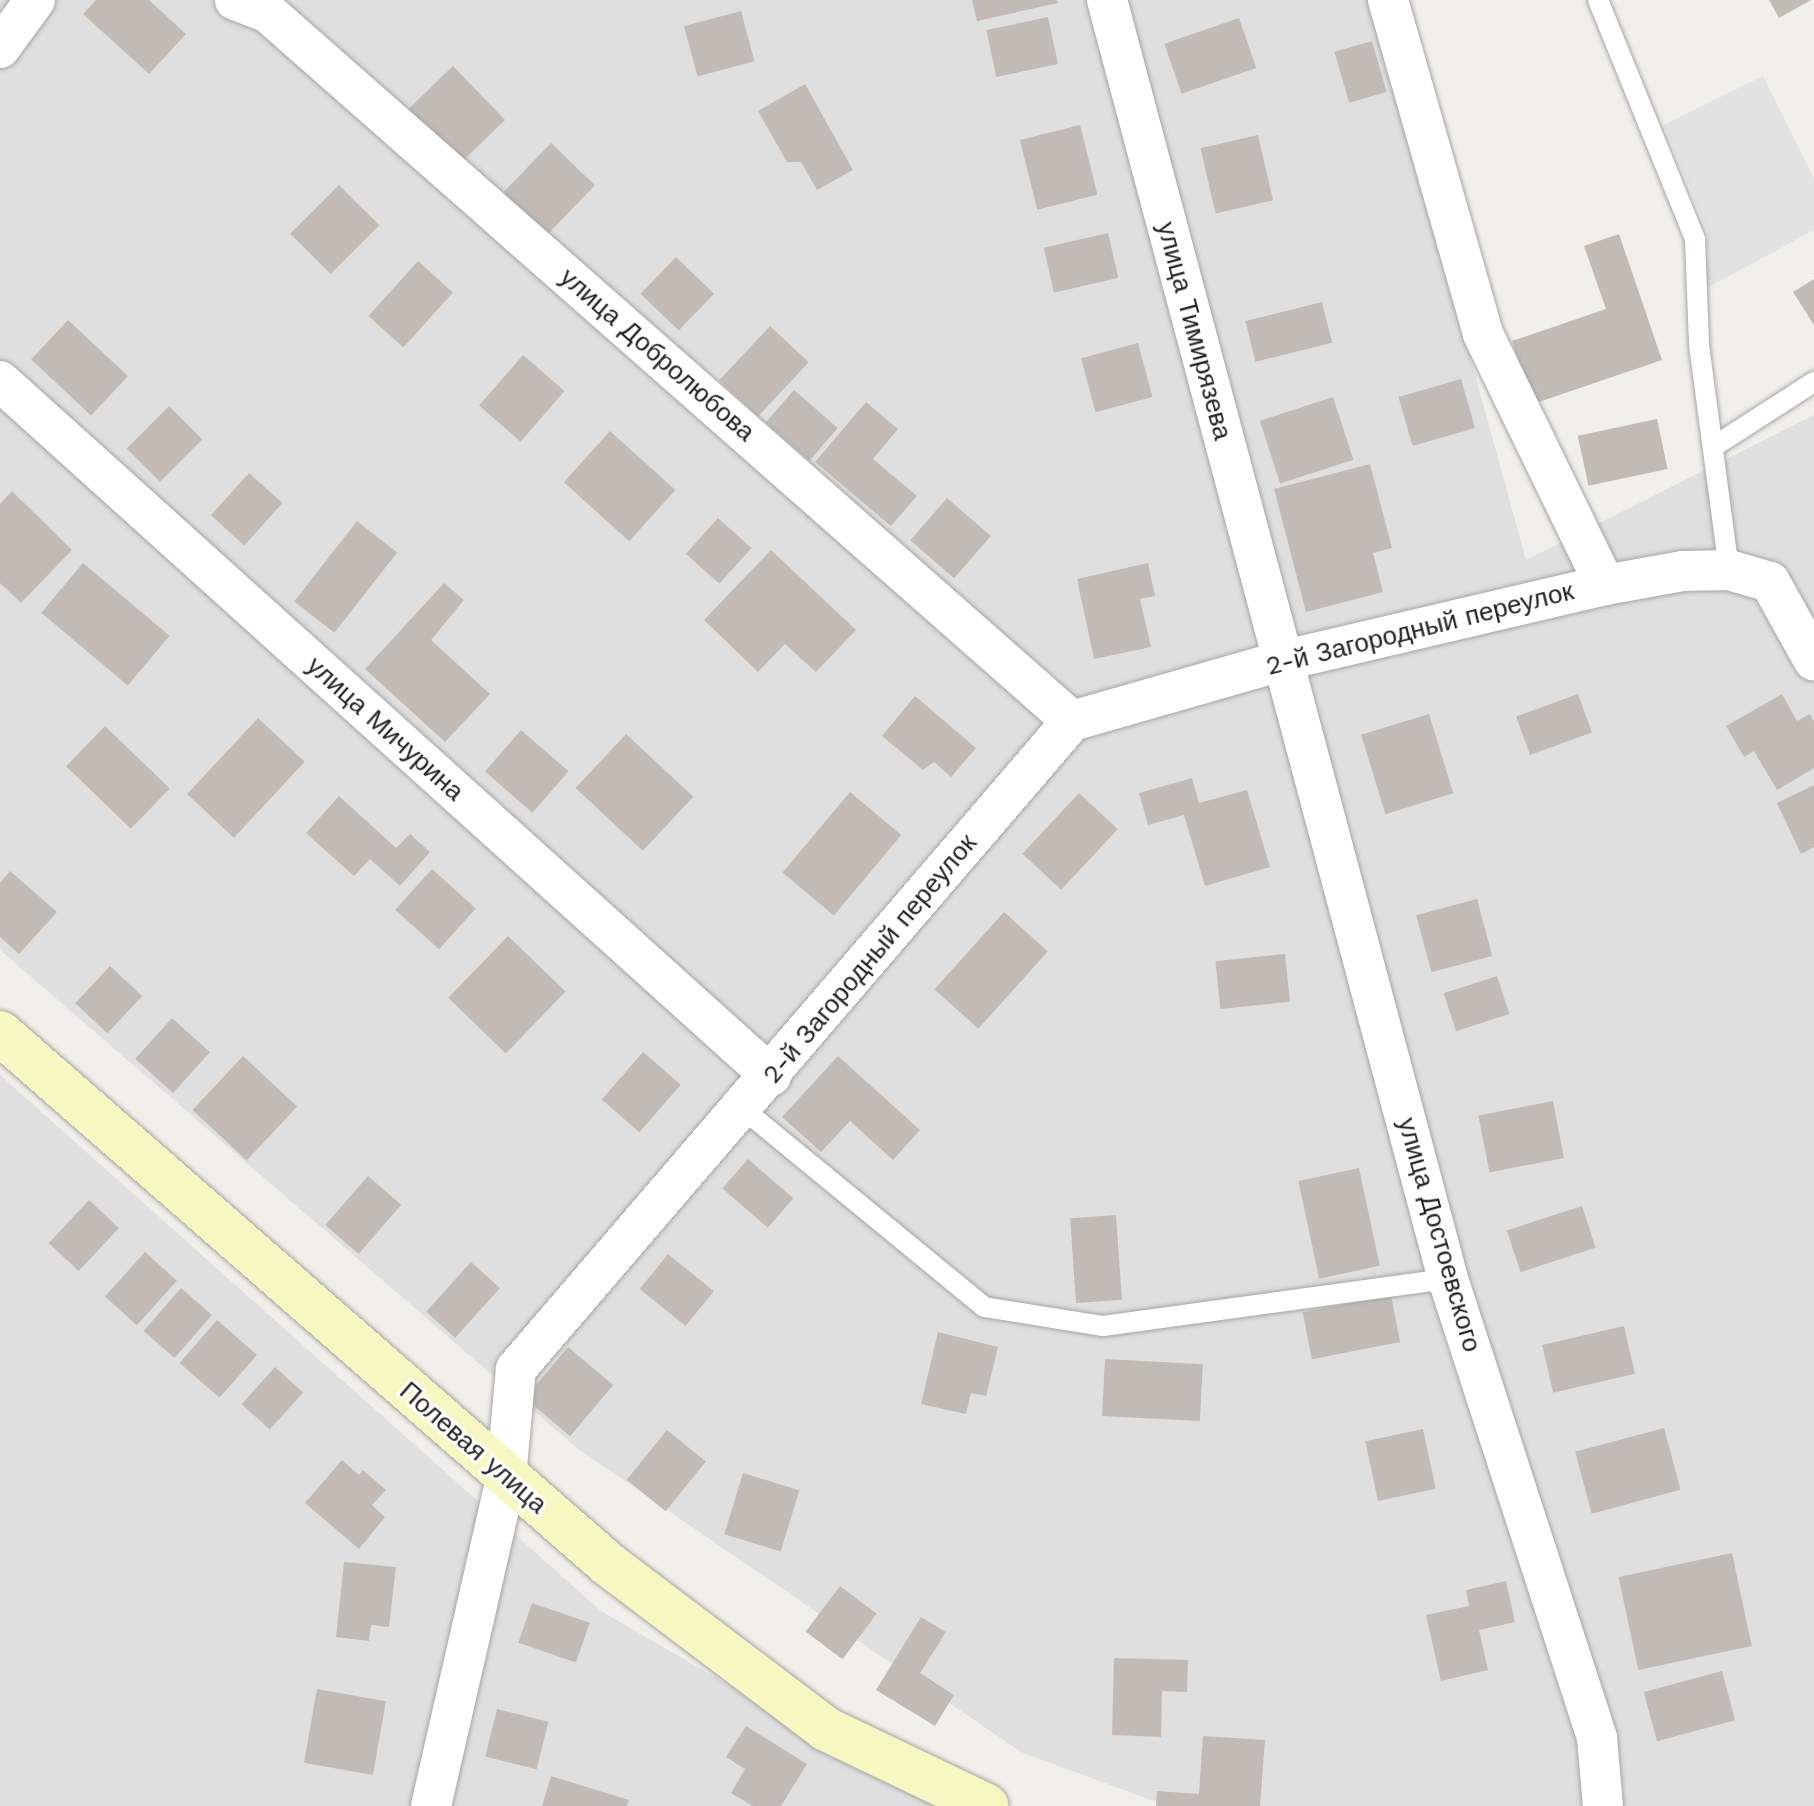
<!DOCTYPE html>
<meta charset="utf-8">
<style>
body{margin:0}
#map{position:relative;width:1814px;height:1806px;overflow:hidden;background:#f1efe9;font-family:"Work Sans",sans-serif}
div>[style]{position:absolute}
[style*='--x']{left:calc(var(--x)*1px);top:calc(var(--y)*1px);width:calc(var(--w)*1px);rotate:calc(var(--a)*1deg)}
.residential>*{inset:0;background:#e0dfdf}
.parking>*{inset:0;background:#e2e2e2}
.building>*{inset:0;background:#c2bbb5;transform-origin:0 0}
.roads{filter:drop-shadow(0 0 2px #a6a6a6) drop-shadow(0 0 2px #a6a6a6)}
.service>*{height:20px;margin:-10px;padding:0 10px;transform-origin:10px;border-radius:10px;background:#fff}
.minor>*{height:40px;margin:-20px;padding:0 20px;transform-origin:20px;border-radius:20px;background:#fff}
.secondary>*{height:44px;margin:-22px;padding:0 22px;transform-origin:22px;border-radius:22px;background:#f6f7c1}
span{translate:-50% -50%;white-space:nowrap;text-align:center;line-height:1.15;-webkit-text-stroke:6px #fff;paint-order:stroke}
.street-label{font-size:26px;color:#222}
</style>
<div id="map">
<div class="residential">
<div style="clip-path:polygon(0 0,1372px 0,1526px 560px,1814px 415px,1814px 1806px,1167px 1806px,1021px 1752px,578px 1449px,0 950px)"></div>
<div style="clip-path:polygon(0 1075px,601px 1611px,937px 1806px,0 1806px)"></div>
</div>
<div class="parking">
<div style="clip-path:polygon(1763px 76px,1814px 179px,1814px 230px,1707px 288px,1708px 233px,1664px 125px)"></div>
</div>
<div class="building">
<div style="clip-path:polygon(96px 0,149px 0,186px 34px,149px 74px,83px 14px)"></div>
<div style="clip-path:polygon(972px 0,1057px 0,1058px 3px,977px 21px)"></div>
<div style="clip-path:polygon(1769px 0,1811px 0,1779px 18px)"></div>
<div style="left:741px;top:11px;width:52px;height:59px;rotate:75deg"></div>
<div style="left:1048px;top:17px;width:48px;height:63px;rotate:78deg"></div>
<div style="left:1239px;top:18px;width:53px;height:79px;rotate:71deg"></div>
<div style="left:1372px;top:41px;width:53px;height:39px;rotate:74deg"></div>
<div style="left:453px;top:66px;width:75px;height:62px;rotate:46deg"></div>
<div style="clip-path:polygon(805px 84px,853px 170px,817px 190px,801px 162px,787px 162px,758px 111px)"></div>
<div style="left:1080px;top:125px;width:72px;height:62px;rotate:76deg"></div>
<div style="left:1258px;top:135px;width:67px;height:59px;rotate:77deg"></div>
<div style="left:551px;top:143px;width:61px;height:69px;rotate:44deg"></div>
<div style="left:339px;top:185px;width:57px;height:69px;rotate:45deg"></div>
<div style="left:1108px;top:233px;width:46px;height:66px;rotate:77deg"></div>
<div style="clip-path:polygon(1619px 234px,1662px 360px,1533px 404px,1512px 341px,1606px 309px,1584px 246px)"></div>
<div style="left:676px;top:257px;width:53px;height:51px;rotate:44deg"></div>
<div style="left:418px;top:261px;width:47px;height:74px;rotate:42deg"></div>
<div style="clip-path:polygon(1814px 279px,1814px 325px,1793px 292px)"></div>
<div style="left:1322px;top:302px;width:42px;height:79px;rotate:76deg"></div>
<div style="left:68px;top:320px;width:82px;height:54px;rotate:43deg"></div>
<div style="left:770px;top:326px;width:53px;height:74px;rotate:43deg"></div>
<div style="left:1138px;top:343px;width:56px;height:59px;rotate:75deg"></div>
<div style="left:523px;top:355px;width:55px;height:67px;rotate:41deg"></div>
<div style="left:1461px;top:379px;width:51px;height:65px;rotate:74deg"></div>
<div style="left:794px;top:390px;width:58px;height:43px;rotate:41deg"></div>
<div style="left:1333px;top:397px;width:66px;height:77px;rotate:72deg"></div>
<div style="clip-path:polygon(866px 402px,898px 429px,873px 459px,917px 496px,891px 526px,815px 462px)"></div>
<div style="left:169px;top:406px;width:47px;height:60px;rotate:45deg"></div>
<div style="left:1657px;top:419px;width:51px;height:81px;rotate:78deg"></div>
<div style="left:610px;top:431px;width:88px;height:69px;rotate:42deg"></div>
<div style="clip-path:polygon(1370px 464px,1392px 548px,1373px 553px,1383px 592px,1306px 612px,1274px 489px)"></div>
<div style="left:249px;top:473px;width:45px;height:57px;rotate:42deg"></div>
<div style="clip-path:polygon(12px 491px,72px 550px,21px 603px,0 583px,0 504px)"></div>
<div style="left:947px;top:498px;width:58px;height:56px;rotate:41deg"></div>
<div style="left:718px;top:518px;width:45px;height:48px;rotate:42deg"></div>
<div style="left:357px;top:521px;width:51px;height:102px;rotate:38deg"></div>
<div style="clip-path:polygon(771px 550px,856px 630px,816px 672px,785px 644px,758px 672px,704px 620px)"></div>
<div style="left:83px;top:563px;width:113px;height:65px;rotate:40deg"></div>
<div style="clip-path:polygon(1148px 563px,1155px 596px,1140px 599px,1151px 647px,1094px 659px,1077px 579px)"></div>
<div style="clip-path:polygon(444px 583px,464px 600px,431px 640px,490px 694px,445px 742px,365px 669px)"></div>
<div style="left:1578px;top:694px;width:41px;height:66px;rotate:70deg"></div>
<div style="clip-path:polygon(1782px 694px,1797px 721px,1810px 714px,1814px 722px,1814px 768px,1777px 790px,1754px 751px,1744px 757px,1726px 726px)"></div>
<div style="clip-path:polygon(915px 696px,976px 748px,951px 777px,934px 762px,923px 770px,882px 736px)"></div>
<div style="left:1429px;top:714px;width:83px;height:71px;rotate:73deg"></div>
<div style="left:258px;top:718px;width:64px;height:104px;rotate:43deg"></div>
<div style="left:105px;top:726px;width:90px;height:56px;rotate:44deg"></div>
<div style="left:521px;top:730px;width:63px;height:55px;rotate:41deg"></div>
<div style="left:626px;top:734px;width:92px;height:74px;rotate:43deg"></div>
<div style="clip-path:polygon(1192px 778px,1199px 803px,1247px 790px,1270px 867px,1205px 886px,1184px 815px,1148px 825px,1139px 793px)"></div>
<div style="clip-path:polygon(1814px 785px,1814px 847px,1801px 854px,1777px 803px)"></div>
<div style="left:850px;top:792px;width:67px;height:105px;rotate:40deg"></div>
<div style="left:1079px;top:793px;width:53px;height:83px;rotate:43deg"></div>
<div style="clip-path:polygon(339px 796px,396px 848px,410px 834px,430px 852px,400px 886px,370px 859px,354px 876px,306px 833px)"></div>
<div style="left:432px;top:869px;width:59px;height:55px;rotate:42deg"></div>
<div style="clip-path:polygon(10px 871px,57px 912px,19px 954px,0 937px,0 883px)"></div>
<div style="left:1477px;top:899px;width:59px;height:63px;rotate:75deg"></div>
<div style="left:1004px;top:912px;width:59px;height:104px;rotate:42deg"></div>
<div style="left:508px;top:936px;width:80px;height:86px;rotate:44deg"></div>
<div style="left:1285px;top:954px;width:48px;height:70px;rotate:84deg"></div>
<div style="left:110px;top:966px;width:44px;height:51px;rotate:43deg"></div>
<div style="left:1497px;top:976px;width:40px;height:56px;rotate:72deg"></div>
<div style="left:172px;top:1018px;width:51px;height:55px;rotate:42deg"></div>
<div style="left:643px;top:1052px;width:50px;height:63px;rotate:41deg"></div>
<div style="left:243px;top:1056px;width:74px;height:74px;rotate:43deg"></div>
<div style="clip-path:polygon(838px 1056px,920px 1130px,893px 1160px,850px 1121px,821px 1152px,782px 1117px)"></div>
<div style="left:1553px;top:1101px;width:58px;height:76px;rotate:79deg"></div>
<div style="left:748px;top:1159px;width:60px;height:39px;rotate:41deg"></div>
<div style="left:1359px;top:1168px;width:100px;height:62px;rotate:78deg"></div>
<div style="left:368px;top:1176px;width:44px;height:65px;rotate:41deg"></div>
<div style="left:89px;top:1200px;width:41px;height:59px;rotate:43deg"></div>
<div style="left:1582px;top:1206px;width:44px;height:79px;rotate:72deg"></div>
<div style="left:1116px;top:1215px;width:85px;height:46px;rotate:86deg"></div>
<div style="left:145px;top:1252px;width:43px;height:60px;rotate:42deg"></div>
<div style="left:668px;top:1254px;width:59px;height:45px;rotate:39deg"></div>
<div style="left:471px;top:1262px;width:39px;height:67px;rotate:42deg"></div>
<div style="left:181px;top:1288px;width:41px;height:57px;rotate:41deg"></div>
<div style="left:1391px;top:1295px;width:48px;height:90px;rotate:79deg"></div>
<div style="left:217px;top:1320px;width:53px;height:57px;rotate:41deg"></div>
<div style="left:1624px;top:1326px;width:49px;height:84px;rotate:77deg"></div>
<div style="clip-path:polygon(938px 1332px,998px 1347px,986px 1396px,971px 1393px,966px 1414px,921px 1404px)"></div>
<div style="left:568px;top:1347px;width:59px;height:67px;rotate:40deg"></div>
<div style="left:1105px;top:1359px;width:98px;height:57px;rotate:3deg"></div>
<div style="left:275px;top:1367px;width:38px;height:50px;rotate:42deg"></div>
<div style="left:1664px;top:1428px;width:64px;height:92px;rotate:75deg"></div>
<div style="left:1423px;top:1429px;width:61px;height:59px;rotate:78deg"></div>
<div style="left:667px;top:1430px;width:50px;height:64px;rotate:39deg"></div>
<div style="clip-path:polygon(342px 1460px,359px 1475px,363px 1470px,386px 1490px,372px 1505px,385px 1517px,359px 1549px,305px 1503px)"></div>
<div style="left:743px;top:1473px;width:59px;height:64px;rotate:17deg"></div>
<div style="left:1732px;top:1553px;width:95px;height:116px;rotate:78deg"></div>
<div style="clip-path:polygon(344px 1562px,396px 1567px,389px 1627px,371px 1625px,369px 1641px,336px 1637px)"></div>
<div style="clip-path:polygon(1506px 1581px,1515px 1622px,1479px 1630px,1488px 1670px,1441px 1681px,1426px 1615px,1469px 1606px,1466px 1590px)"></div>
<div style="left:840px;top:1586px;width:46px;height:57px;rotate:37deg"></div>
<div style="left:532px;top:1603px;width:61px;height:42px;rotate:19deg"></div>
<div style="clip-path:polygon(921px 1617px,946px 1632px,920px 1673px,954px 1695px,935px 1726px,876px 1690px)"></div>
<div style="clip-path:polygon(1114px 1658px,1188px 1660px,1187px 1692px,1162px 1691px,1161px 1737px,1112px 1735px)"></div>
<div style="left:1722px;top:1671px;width:51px;height:81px;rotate:75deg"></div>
<div style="left:317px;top:1689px;width:70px;height:75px;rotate:10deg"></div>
<div style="left:497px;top:1709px;width:53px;height:49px;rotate:14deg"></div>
<div style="clip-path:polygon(746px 1726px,807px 1764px,781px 1806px,753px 1806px,731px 1793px,745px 1769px,726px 1757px)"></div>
<div style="clip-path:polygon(1203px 1736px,1265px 1740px,1260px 1806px,1156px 1806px,1157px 1791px,1199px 1794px)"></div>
<div style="clip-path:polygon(551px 1776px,629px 1800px,627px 1806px,542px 1806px)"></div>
</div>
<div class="roads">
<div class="service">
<div style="--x:1598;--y:0;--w:258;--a:67.9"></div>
<div style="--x:1695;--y:239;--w:106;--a:87.8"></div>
<div style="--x:1699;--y:345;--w:227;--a:82.4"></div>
<div style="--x:1713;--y:447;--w:120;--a:-32.8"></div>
<div style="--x:742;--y:1108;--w:313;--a:39.4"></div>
<div style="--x:984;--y:1307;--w:121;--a:9.1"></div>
<div style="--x:1103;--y:1326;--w:348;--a:-7.8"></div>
</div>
<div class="minor">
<div style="--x:235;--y:0;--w:34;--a:21"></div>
<div style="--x:267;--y:12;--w:1073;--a:41.37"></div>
<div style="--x:1107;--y:0;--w:1324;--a:75.07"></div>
<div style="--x:1448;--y:1279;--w:483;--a:72"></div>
<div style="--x:1597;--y:1738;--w:68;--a:85"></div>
<div style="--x:1388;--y:0;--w:347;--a:74.1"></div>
<div style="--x:1483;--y:334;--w:279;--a:64.1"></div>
<div style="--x:0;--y:48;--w:59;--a:-53.9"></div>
<div style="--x:0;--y:381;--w:1038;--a:42.03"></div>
<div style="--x:431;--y:1806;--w:336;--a:-77.1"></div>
<div style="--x:506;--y:1478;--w:109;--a:-84.8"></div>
<div style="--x:516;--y:1369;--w:854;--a:-49.37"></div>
<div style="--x:1072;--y:721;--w:217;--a:-16"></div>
<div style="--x:1281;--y:661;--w:333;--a:-13.2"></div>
<div style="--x:1605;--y:585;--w:79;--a:-10.2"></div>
<div style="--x:1683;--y:571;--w:46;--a:-1.2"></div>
<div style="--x:1729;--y:570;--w:43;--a:16.3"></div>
<div style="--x:1770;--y:582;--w:90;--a:60.9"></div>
</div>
<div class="secondary">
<div style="--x:0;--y:1033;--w:807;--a:41.13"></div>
<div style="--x:608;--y:1564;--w:273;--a:37.1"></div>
<div style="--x:826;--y:1729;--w:178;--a:25.6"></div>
</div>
</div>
<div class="street-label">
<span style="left:1194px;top:331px;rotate:75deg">улица Тимирязева</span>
<span style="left:657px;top:355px;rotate:41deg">улица Добролюбова</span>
<span style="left:1420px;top:629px;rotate:-14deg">2-й Загородный переулок</span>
<span style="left:385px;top:729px;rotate:42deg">улица Мичурина</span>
<span style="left:870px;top:959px;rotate:-50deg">2-й Загородный переулок</span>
<span style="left:1439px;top:1235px;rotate:74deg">улица Достоевского</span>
<span style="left:473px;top:1448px;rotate:41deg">Полевая улица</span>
</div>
</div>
